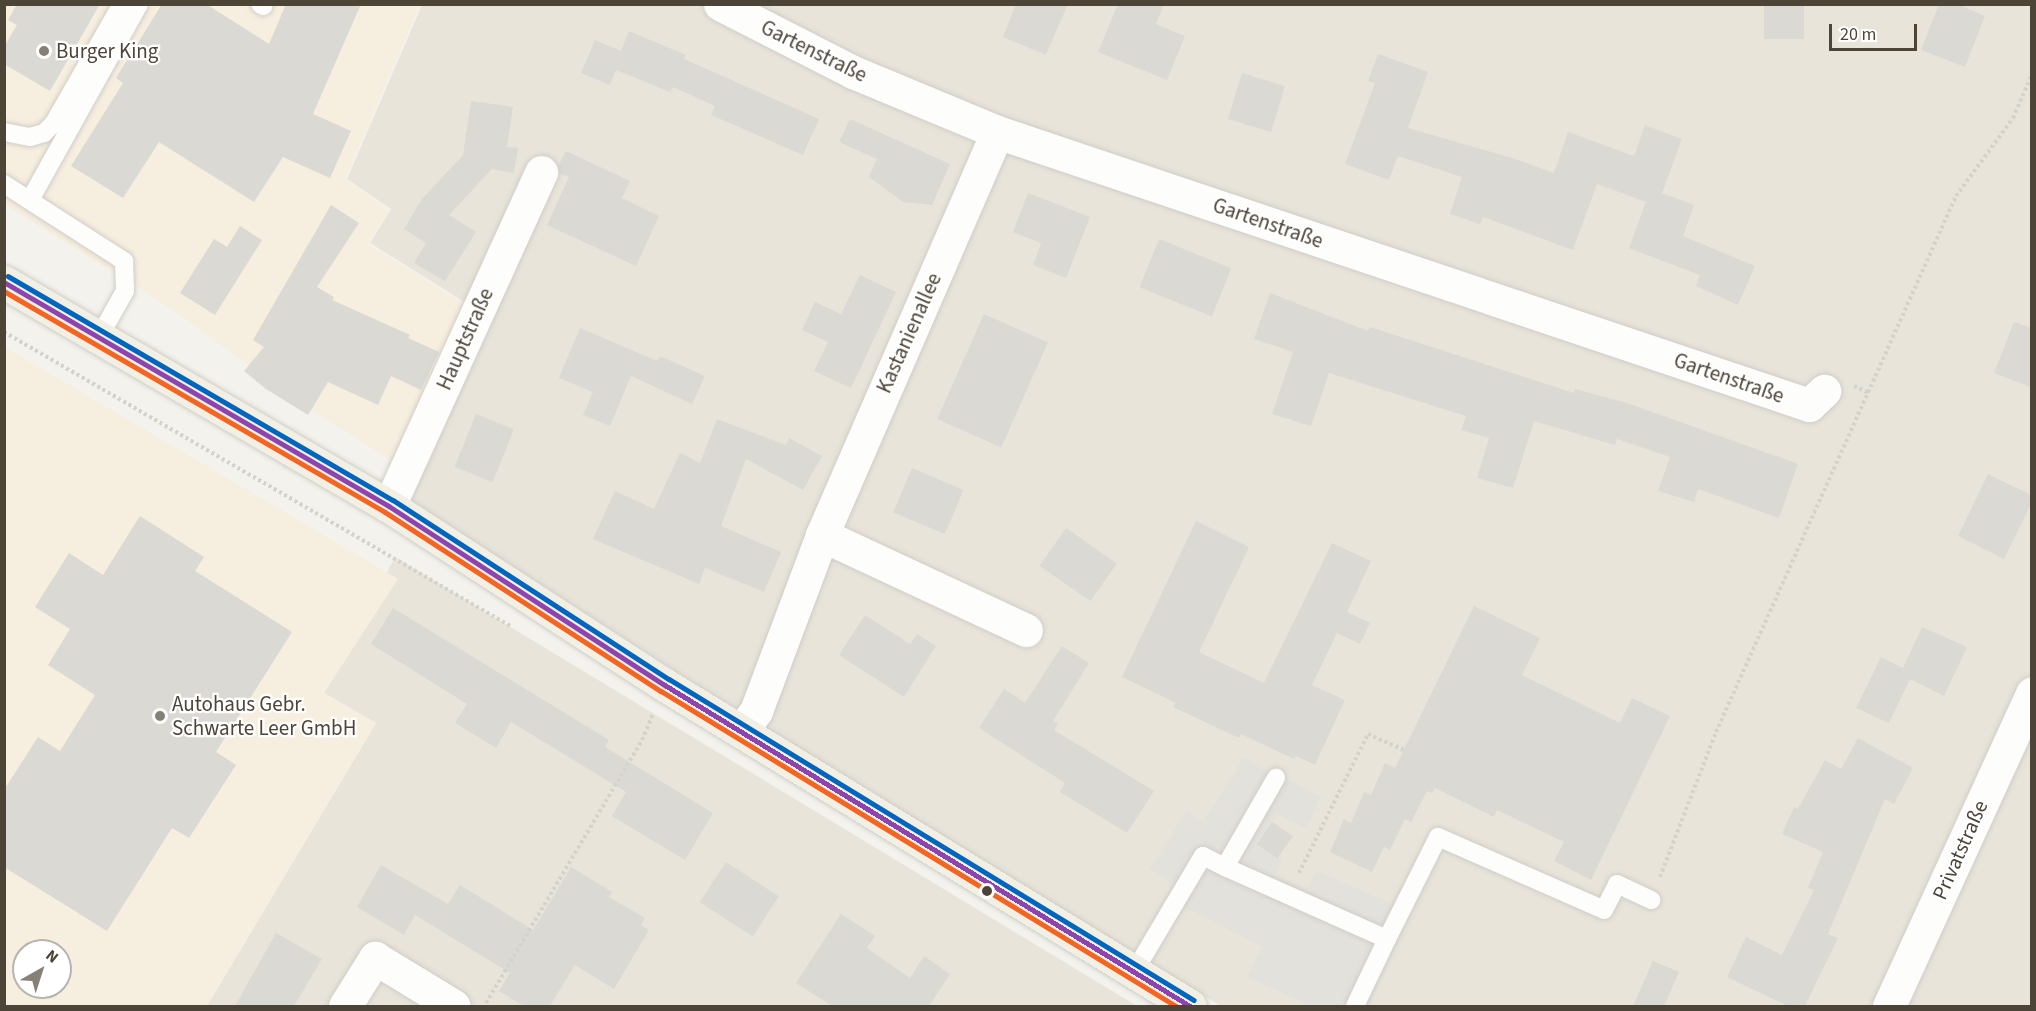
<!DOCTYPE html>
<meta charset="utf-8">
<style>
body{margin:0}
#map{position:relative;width:2036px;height:1011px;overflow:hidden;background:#f3f2ed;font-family:"Source Sans 3",sans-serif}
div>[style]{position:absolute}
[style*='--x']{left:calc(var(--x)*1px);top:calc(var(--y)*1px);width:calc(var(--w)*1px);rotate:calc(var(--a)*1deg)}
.residential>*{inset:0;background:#e8e4da}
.commercial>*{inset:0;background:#f6eedf}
.parking>*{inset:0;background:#e3e1dc}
.building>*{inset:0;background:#dbd9d3;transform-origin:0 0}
.path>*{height:4px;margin-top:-2px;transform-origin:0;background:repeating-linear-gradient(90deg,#d3d2cb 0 3px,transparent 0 6px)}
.roads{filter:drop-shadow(0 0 2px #d0cdc7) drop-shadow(0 0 2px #d0cdc7)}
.lane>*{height:18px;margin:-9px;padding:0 9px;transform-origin:9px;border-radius:9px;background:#fdfdfc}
.street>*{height:33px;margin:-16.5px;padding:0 16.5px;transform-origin:16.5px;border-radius:16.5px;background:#fdfdfc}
.primary>*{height:33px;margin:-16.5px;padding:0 16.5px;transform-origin:16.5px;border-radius:16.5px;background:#f2efe5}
.bus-1>*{height:4.5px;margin:-2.25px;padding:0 2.25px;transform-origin:2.25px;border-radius:2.25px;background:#8e44ad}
.bus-2>*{height:4.5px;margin:-2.25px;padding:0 2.25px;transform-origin:2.25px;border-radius:2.25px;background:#f26522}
.bus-3>*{height:4.5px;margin:-2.25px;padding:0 2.25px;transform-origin:2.25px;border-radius:2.25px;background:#0065bd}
.dots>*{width:16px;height:16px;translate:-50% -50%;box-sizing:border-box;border:3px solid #fff;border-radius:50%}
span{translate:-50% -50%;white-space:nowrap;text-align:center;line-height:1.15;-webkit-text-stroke:4.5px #fff;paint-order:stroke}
.poi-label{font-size:21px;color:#4c4437}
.left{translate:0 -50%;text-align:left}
.street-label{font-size:21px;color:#4c4437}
.frame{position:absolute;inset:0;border:6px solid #4c4437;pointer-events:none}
.north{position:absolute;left:12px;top:939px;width:60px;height:60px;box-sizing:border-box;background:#fff;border:2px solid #b7b4af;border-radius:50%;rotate:39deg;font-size:16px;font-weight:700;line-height:24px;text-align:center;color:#4c4437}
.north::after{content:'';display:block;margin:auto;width:21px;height:27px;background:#868177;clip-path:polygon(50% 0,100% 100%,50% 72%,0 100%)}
.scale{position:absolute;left:1829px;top:24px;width:88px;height:27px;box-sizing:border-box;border:3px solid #4c4437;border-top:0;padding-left:8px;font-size:18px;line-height:21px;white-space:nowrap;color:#4c4437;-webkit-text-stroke:4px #fff;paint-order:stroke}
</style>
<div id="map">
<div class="residential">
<div style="clip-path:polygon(422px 5px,2031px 5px,2031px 1006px,1221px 1006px,675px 671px,390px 487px,471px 306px,370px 243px,391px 209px,347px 179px)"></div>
<div style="clip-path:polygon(395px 557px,1137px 1006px,207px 1006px,376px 723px,324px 693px)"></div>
</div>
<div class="commercial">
<div style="clip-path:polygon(4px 5px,420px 5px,345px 179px,389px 210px,368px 244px,469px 307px,398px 465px,305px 406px,164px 304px,5px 205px)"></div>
<div style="clip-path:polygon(evenodd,5px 347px,398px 579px,324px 693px,376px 723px,207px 1006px,5px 1006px,5px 347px,24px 951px,60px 951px,60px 987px,24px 987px,24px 951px)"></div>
</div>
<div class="parking">
<div style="clip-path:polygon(1244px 757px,1321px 796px,1307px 828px,1278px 815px,1258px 844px,1283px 860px,1275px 875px,1307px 889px,1316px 870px,1412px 913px,1368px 1006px,1311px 1006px,1247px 977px,1262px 947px,1175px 902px,1182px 890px,1149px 869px,1187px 811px,1203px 822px)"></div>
</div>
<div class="building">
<div style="clip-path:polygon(17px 4px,100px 4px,50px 91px,4px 64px,4px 47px,17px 25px,8px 20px)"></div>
<div style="clip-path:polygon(162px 4px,206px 4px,269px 44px,286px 4px,361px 4px,313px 114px,351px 131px,330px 178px,283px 157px,254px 202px,159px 142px,123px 198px,71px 166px,123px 83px,116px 78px)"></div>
<div style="clip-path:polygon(1016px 4px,1068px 4px,1046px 55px,1003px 37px)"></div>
<div style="clip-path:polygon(1118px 4px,1164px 4px,1156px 24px,1185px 36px,1167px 80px,1098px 52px)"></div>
<div style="left:1764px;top:4px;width:40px;height:35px"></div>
<div style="clip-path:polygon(1939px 4px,1957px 4px,1985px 16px,1965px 67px,1921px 50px)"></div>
<div style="clip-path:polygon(629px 31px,686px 55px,684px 59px,819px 119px,803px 155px,711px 115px,715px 106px,673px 87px,670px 92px,616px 70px,610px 85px,581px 73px,595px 40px,621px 51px)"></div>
<div style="clip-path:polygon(1378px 54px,1428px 72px,1408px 128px,1512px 158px,1554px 173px,1568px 132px,1634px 156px,1645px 125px,1682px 139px,1662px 193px,1694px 205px,1683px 236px,1755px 266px,1738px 305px,1696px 286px,1700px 275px,1629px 248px,1646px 202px,1597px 184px,1573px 250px,1483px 217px,1480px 224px,1450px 214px,1462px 177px,1398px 156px,1389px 180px,1345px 164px,1375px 83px,1368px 81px)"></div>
<div style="left:1242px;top:73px;width:45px;height:48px;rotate:17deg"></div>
<div style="clip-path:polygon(471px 101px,513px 107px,507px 147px,518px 148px,514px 173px,492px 169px,449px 215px,476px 232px,445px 281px,414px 263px,426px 243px,404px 229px,422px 199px,463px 155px)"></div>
<div style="clip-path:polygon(850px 119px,950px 164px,932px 205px,903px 202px,869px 177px,877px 159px,839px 142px)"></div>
<div style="clip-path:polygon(566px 151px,630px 181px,622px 198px,659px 216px,636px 266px,547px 225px,569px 177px,559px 173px,558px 167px)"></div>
<div style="clip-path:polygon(1028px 193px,1090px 217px,1066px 278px,1033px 265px,1041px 243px,1013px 232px)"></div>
<div style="clip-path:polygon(331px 205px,359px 223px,317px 287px,334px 297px,332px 300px,410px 335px,408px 338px,439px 352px,421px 390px,391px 376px,378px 405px,328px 382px,308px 415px,266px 389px,244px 371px,264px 347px,253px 340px)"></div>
<div style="clip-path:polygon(240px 226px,262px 240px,215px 315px,180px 293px,214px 239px,227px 247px)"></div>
<div style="left:1159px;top:239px;width:78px;height:52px;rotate:22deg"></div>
<div style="clip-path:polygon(860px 275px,896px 292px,851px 388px,814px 371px,828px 342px,802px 330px,815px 302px,841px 314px)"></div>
<div style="clip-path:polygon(1270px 293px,1368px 331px,1370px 327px,1574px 393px,1575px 389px,1627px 403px,1798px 464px,1779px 518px,1698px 489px,1694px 502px,1658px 491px,1670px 457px,1617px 439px,1615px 445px,1534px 421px,1513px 488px,1477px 478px,1489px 438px,1461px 430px,1466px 416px,1329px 373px,1311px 426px,1272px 414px,1293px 352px,1254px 339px)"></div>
<div style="left:984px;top:314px;width:70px;height:115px;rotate:24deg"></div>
<div style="clip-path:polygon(2014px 322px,2031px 328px,2031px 387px,1994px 373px)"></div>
<div style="clip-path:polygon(580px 328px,657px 361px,660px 356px,705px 376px,692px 404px,631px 376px,610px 426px,583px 415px,593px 392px,559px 378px)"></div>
<div style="left:476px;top:414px;width:41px;height:57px;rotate:22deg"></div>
<div style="clip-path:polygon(717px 419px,786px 445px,789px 438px,822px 456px,803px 490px,746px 459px,721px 526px,781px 552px,764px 592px,705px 568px,699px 584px,593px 539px,615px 491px,654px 509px,680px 453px,700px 463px)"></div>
<div style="left:912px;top:468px;width:56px;height:48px;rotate:23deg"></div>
<div style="clip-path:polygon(1988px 474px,2031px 495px,2031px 504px,2004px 559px,1958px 536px)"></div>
<div style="clip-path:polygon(140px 516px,204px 557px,195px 571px,292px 632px,216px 752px,236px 765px,189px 838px,172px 828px,107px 931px,4px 867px,4px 790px,38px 737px,60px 751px,95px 695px,48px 665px,70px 629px,35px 607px,69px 553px,103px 575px)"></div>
<div style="clip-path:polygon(1196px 521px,1249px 547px,1199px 652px,1264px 683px,1332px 543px,1371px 561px,1347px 612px,1370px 623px,1360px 644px,1337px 633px,1312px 685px,1345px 700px,1315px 765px,1296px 756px,1294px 759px,1241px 734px,1239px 738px,1173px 707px,1176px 703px,1122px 677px)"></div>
<div style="left:1066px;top:528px;width:62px;height:46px;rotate:35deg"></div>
<div style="clip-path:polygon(1474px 606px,1540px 638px,1522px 675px,1620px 723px,1632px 698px,1670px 716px,1591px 880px,1554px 861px,1564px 842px,1497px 810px,1494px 817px,1435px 788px,1432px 793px,1427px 791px,1411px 822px,1405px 819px,1390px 850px,1384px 847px,1372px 872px,1330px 852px,1344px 819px,1351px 823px,1364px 792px,1371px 795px,1385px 763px,1395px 768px)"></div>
<div style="clip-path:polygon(393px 608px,609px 740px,605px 747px,713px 813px,685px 860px,612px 816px,626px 792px,511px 722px,496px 748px,455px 723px,467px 704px,371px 644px)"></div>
<div style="clip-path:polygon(865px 615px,910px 644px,917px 634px,936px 646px,904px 697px,839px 655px)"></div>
<div style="clip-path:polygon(1922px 627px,1967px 647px,1944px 696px,1910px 679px,1889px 723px,1856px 708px,1881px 657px,1903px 668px)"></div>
<div style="clip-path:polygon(1062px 646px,1089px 663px,1053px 721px,1058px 724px,1054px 730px,1154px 791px,1127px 833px,1060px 792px,1065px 783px,979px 728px,1004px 689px,1025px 703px)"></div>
<div style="clip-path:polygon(1858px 738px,1913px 768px,1894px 804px,1885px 799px,1828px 934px,1838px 938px,1805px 1006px,1788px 1006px,1727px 977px,1746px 937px,1782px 955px,1814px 890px,1808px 888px,1823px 852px,1782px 834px,1794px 807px,1798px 809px,1825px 760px,1841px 769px)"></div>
<div style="left:1272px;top:822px;width:25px;height:27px;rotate:34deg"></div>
<div style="left:726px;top:862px;width:63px;height:48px;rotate:33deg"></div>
<div style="clip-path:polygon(381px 865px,448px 904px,460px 885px,533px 930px,571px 867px,612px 892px,609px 897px,645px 918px,641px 925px,649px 930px,614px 989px,575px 965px,550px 1006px,524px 1006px,499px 991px,510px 973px,415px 915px,404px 935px,357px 907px)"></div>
<div style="clip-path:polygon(841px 914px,875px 936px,867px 948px,910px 978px,924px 956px,950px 974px,929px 1006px,832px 1006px,796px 983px)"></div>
<div style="clip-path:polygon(276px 933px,322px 959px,294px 1006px,235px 1006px)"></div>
<div style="clip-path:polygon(1653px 961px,1679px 972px,1664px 1006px,1633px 1006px)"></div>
</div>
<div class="path">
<div style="--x:4;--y:332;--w:587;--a:30.14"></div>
<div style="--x:1854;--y:386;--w:17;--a:25"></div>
<div style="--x:1299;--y:873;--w:155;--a:-63.6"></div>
<div style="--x:1368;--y:734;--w:39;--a:24"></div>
<div style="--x:1660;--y:877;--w:155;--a:-68.9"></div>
<div style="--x:1716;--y:732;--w:587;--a:-65.88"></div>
<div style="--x:1956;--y:196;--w:97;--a:-53.8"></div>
<div style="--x:2013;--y:118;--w:48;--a:-66.6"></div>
<div style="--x:486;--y:1003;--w:306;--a:-59.3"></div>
<div style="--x:642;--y:740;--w:28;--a:-67"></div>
</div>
<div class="roads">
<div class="lane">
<div style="--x:260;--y:4;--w:4;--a:34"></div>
<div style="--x:4;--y:132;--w:26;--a:11"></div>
<div style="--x:30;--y:137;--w:15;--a:-16"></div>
<div style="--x:44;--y:133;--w:14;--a:-45"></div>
<div style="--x:54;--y:123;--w:137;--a:-60.3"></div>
<div style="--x:4;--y:184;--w:143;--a:32.7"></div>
<div style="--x:124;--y:261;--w:30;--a:88"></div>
<div style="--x:125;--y:291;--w:53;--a:119.5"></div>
<div style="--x:30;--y:200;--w:224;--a:-60.9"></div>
<div style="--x:1225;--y:867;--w:177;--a:24"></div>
<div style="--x:1387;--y:939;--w:114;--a:-63.4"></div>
<div style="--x:1438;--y:837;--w:181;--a:23.7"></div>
<div style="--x:1604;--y:910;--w:29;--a:-63"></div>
<div style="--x:1617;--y:884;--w:38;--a:25"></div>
<div style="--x:1134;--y:972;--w:135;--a:-59.3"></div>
<div style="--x:1203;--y:856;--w:25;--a:27"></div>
<div style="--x:1225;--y:867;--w:103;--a:-60.2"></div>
<div style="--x:1355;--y:1006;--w:74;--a:-64.5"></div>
</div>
<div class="street">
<div style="--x:720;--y:4;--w:149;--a:27.1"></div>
<div style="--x:853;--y:72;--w:156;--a:22.6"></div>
<div style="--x:997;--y:132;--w:857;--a:18.58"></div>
<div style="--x:1809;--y:405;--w:21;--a:-43"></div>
<div style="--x:389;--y:506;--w:367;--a:-65.5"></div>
<div style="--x:822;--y:535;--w:225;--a:25"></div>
<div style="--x:741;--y:731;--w:25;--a:-53"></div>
<div style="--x:756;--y:711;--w:188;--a:-69.4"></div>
<div style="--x:822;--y:535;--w:439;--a:-66.5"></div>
<div style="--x:345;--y:1006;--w:57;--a:-58"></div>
<div style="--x:375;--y:958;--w:92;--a:31.3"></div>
<div style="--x:1889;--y:1006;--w:344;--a:-65.4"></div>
</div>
<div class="primary">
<div style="--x:4;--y:282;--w:445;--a:30.2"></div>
<div style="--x:389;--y:506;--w:329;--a:33"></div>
<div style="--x:665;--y:685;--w:615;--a:31.44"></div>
</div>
</div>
<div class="bus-1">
<div style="--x:4;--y:282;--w:445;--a:30.2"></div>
<div style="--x:389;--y:506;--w:329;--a:33"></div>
<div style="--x:665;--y:685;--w:615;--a:31.44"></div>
</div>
<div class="bus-2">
<div style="--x:4;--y:291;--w:440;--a:30.1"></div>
<div style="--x:385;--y:512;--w:329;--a:33"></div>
<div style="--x:661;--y:691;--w:604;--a:31.45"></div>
</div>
<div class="bus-3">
<div style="--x:8;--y:276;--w:445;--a:30.2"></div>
<div style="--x:393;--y:500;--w:329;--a:33"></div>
<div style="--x:669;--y:679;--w:615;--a:31.44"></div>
</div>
<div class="dots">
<div style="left:44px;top:51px;background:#868177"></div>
<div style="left:160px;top:716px;background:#868177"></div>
<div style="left:987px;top:891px;background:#4c4437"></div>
</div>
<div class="poi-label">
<span class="left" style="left:56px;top:51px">Burger King</span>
<span class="left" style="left:172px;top:716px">Autohaus Gebr.<br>Schwarte Leer GmbH</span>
</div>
<div class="street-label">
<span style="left:814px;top:51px;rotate:26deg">Gartenstraße</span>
<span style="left:1268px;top:223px;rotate:19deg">Gartenstraße</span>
<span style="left:909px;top:333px;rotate:-66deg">Kastanienallee</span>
<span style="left:465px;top:339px;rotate:-66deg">Hauptstraße</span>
<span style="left:1729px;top:378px;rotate:19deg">Gartenstraße</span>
<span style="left:1960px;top:850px;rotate:-66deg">Privatstraße</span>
</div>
<div class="frame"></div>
<div class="north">N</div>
<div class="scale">20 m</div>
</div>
